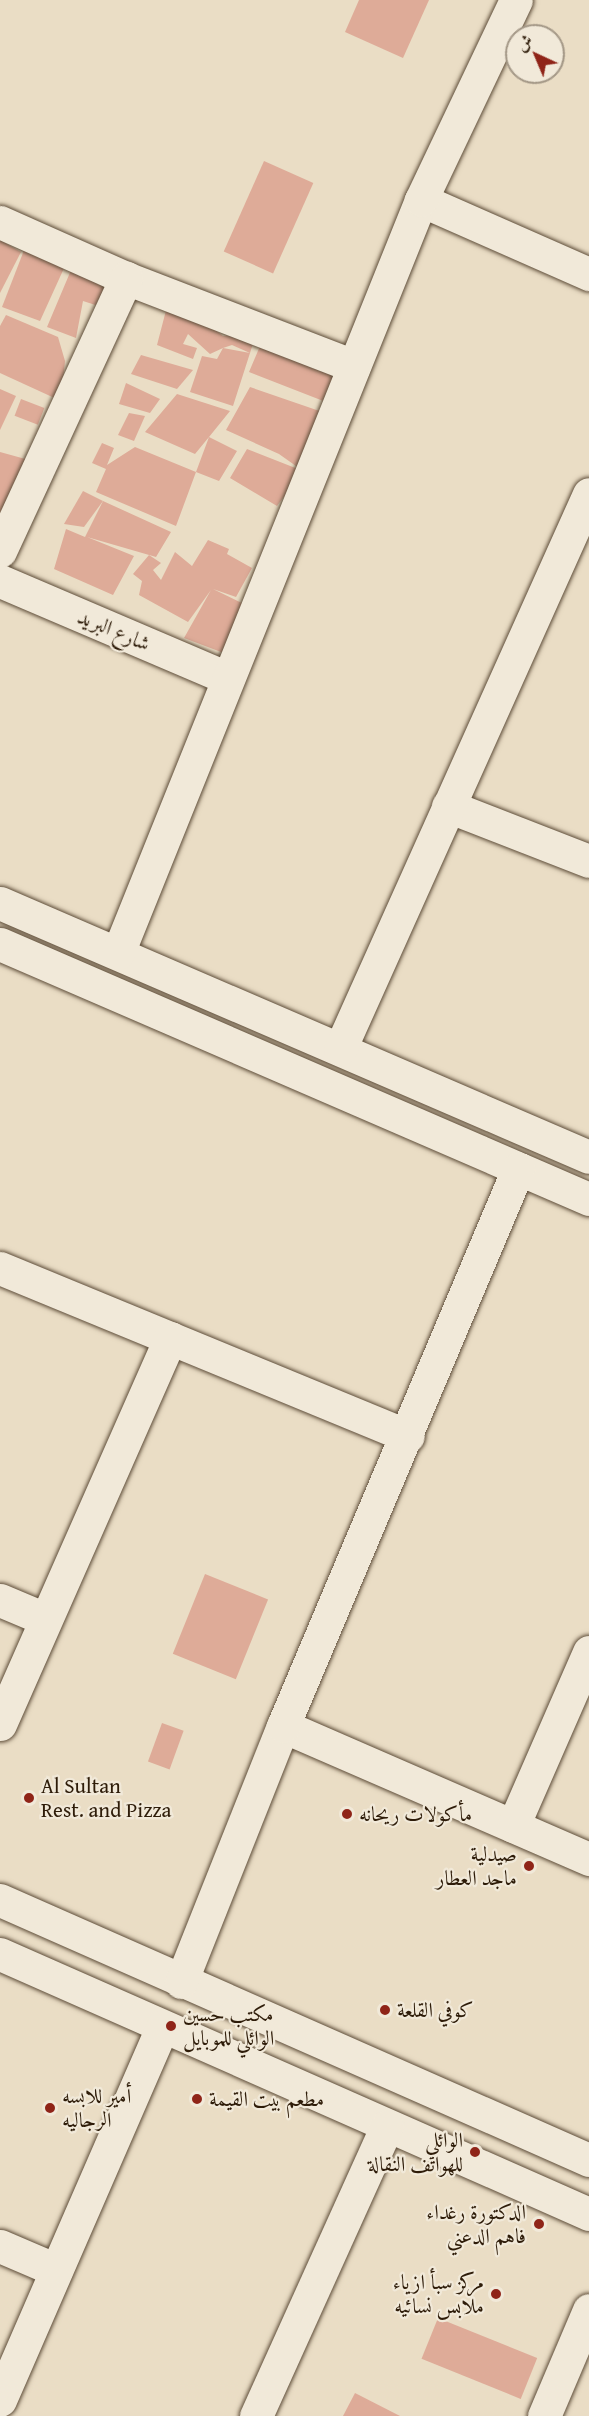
<!DOCTYPE html>
<meta charset="utf-8">
<style>
body{margin:0}
#map{position:relative;width:589px;height:2416px;overflow:hidden;background:#eaddc5;font-family:"Gentium Book Plus",Amiri,serif}
div>[style]{position:absolute}
[style*='--x']{left:calc(var(--x)*1px);top:calc(var(--y)*1px);width:calc(var(--w)*1px);rotate:calc(var(--a)*1deg)}
.building>*{inset:0;background:#deab98;transform-origin:0 0}
.roads{filter:drop-shadow(0 0 2px #5d4c38) drop-shadow(0 0 2px #5d4c38)}
.minor>*{height:33px;margin:-16.5px;padding:0 16.5px;transform-origin:16.5px;border-radius:16.5px;background:#f1e9d9}
.dots>*{width:16px;height:16px;translate:-50% -50%;box-sizing:border-box;border:3px solid #f1e9d9;border-radius:50%}
span{translate:-50% -50%;white-space:nowrap;text-align:center;line-height:1.15;-webkit-text-stroke:4.5px #f1e9d9;paint-order:stroke}
.street-label{font-size:21px;color:#2e1c09}
.poi-label{font-size:21px;color:#2e1c09}
.left{translate:0 -50%;text-align:left}
.right{translate:-100% -50%;text-align:right}
.north{position:absolute;left:505px;top:24px;width:60px;height:60px;box-sizing:border-box;background:#f1e9d9;border:2px solid #a39786;border-radius:50%;rotate:316deg;font-size:16px;font-weight:700;line-height:24px;text-align:center;color:#2e1c09}
.north::after{content:'';display:block;margin:auto;width:21px;height:27px;background:#8f2418;clip-path:polygon(50% 0,100% 100%,50% 72%,0 100%)}
</style>
<div id="map">
<div class="building">
<div style="clip-path:polygon(359px 0,429px 0,403px 58px,345px 32px)"></div>
<div style="left:264px;top:161px;width:54px;height:99px;rotate:24deg"></div>
<div style="clip-path:polygon(0 240px,21px 252px,0 293px)"></div>
<div style="clip-path:polygon(28px 240px,65px 266px,40px 321px,2px 307px)"></div>
<div style="clip-path:polygon(77px 256px,126px 278px,111px 310px,83px 301px,76px 338px,47px 327px)"></div>
<div style="clip-path:polygon(170px 295px,223px 336px,256px 334px,250px 353px,232px 345px,223px 348px,250px 353px,233px 406px,190px 392px,202px 356px,217px 359px,223px 348px,210px 354px,188px 334px,183px 344px,197px 348px,193px 359px,157px 345px)"></div>
<div style="clip-path:polygon(6px 315px,58px 337px,65px 361px,61px 401px,0 373px,0 326px)"></div>
<div style="clip-path:polygon(266px 332px,313px 369px,313px 350px,340px 361px,331px 404px,249px 372px)"></div>
<div style="clip-path:polygon(141px 355px,193px 370px,177px 389px,131px 374px)"></div>
<div style="clip-path:polygon(126px 383px,160px 399px,150px 413px,119px 404px)"></div>
<div style="clip-path:polygon(250px 387px,334px 416px,303px 471px,277px 506px,230px 478px,247px 449px,303px 471px,279px 454px,226px 430px)"></div>
<div style="clip-path:polygon(0 389px,16px 396px,0 430px)"></div>
<div style="clip-path:polygon(177px 394px,230px 411px,209px 437px,237px 451px,219px 481px,196px 472px,176px 526px,96px 492px,106px 469px,92px 463px,102px 443px,114px 448px,107px 465px,135px 447px,196px 472px,209px 437px,195px 454px,145px 432px)"></div>
<div style="left:21px;top:399px;width:25px;height:18px;rotate:21deg"></div>
<div style="clip-path:polygon(129px 413px,145px 416px,134px 441px,118px 435px)"></div>
<div style="clip-path:polygon(0 452px,29px 460px,0 522px)"></div>
<div style="clip-path:polygon(83px 491px,103px 501px,84px 527px,64px 524px)"></div>
<div style="clip-path:polygon(103px 501px,171px 532px,156px 557px,87px 537px,134px 556px,113px 595px,54px 569px,66px 529px,85px 537px)"></div>
<div style="clip-path:polygon(208px 540px,229px 549px,227px 554px,252px 568px,236px 597px,213px 589px,248px 606px,229px 655px,184px 638px,211px 590px,188px 622px,139px 595px,142px 581px,133px 574px,149px 555px,161px 563px,153px 570px,161px 580px,175px 552px,192px 566px)"></div>
<div style="left:205px;top:1574px;width:68px;height:86px;rotate:22deg"></div>
<div style="left:162px;top:1723px;width:23px;height:41px;rotate:20deg"></div>
<div style="left:438px;top:2318px;width:107px;height:44px;rotate:22deg"></div>
<div style="clip-path:polygon(355px 2393px,400px 2416px,343px 2416px)"></div>
</div>
<div class="roads">
<div class="minor">
<div style="--x:421;--y:200;--w:184;--a:23.8"></div>
<div style="--x:0;--y:222;--w:138;--a:24"></div>
<div style="--x:126;--y:278;--w:244;--a:21.1"></div>
<div style="--x:0;--y:551;--w:301;--a:-65.2"></div>
<div style="--x:0;--y:581;--w:247;--a:23.1"></div>
<div style="--x:448;--y:806;--w:151;--a:21.3"></div>
<div style="--x:0;--y:903;--w:641;--a:23.33"></div>
<div style="--x:0;--y:944;--w:642;--a:23.41"></div>
<div style="--x:118;--y:953;--w:812;--a:-68.08"></div>
<div style="--x:421;--y:200;--w:221;--a:-64.6"></div>
<div style="--x:340;--y:1049;--w:608;--a:-65.84"></div>
<div style="--x:0;--y:1268;--w:441;--a:22.4"></div>
<div style="--x:0;--y:1600;--w:49;--a:22.9"></div>
<div style="--x:0;--y:1724;--w:422;--a:-66.2"></div>
<div style="--x:283;--y:1726;--w:334;--a:23.5"></div>
<div style="--x:513;--y:1826;--w:190;--a:-66.4"></div>
<div style="--x:0;--y:1900;--w:644;--a:23.82"></div>
<div style="--x:0;--y:1954;--w:644;--a:23.82"></div>
<div style="--x:181;--y:1982;--w:276;--a:-68.3"></div>
<div style="--x:283;--y:1726;--w:605;--a:-67.12"></div>
<div style="--x:0;--y:2246;--w:61;--a:23.2"></div>
<div style="--x:0;--y:2400;--w:407;--a:-66.5"></div>
<div style="--x:256;--y:2416;--w:318;--a:-65.7"></div>
<div style="--x:544;--y:2416;--w:115;--a:-67"></div>
</div>
</div>
<div class="dots">
<div style="left:29px;top:1798px;background:#8f2418"></div>
<div style="left:347px;top:1814px;background:#8f2418"></div>
<div style="left:529px;top:1866px;background:#8f2418"></div>
<div style="left:385px;top:2010px;background:#8f2418"></div>
<div style="left:171px;top:2026px;background:#8f2418"></div>
<div style="left:197px;top:2099px;background:#8f2418"></div>
<div style="left:50px;top:2108px;background:#8f2418"></div>
<div style="left:475px;top:2152px;background:#8f2418"></div>
<div style="left:539px;top:2224px;background:#8f2418"></div>
<div style="left:496px;top:2294px;background:#8f2418"></div>
</div>
<div class="street-label">
<span style="left:114px;top:630px;rotate:23deg">شارع البريد</span>
</div>
<div class="poi-label">
<span class="left" style="left:41px;top:1798px">Al Sultan<br>Rest. and Pizza</span>
<span class="left" style="left:359px;top:1814px">مأكولات ريحانه</span>
<span class="right" style="left:517px;top:1866px">صيدلية<br>ماجد العطار</span>
<span class="left" style="left:397px;top:2010px">كوفي القلعة</span>
<span class="left" style="left:183px;top:2026px">مكتب حسين<br>الوائلي للموبايل</span>
<span class="left" style="left:62px;top:2108px">أمير للابسه<br>الرجاليه</span>
<span class="left" style="left:209px;top:2099px">مطعم بيت القيمة</span>
<span class="right" style="left:463px;top:2152px">الوائلي<br>للهواتف النقالة</span>
<span class="right" style="left:526px;top:2224px">الدكتورة رغداء<br>فاهم الدعني</span>
<span class="right" style="left:484px;top:2294px">مركز سبأ ازياء<br>ملابس نسائيه</span>
</div>
<div class="north">ش</div>
</div>
